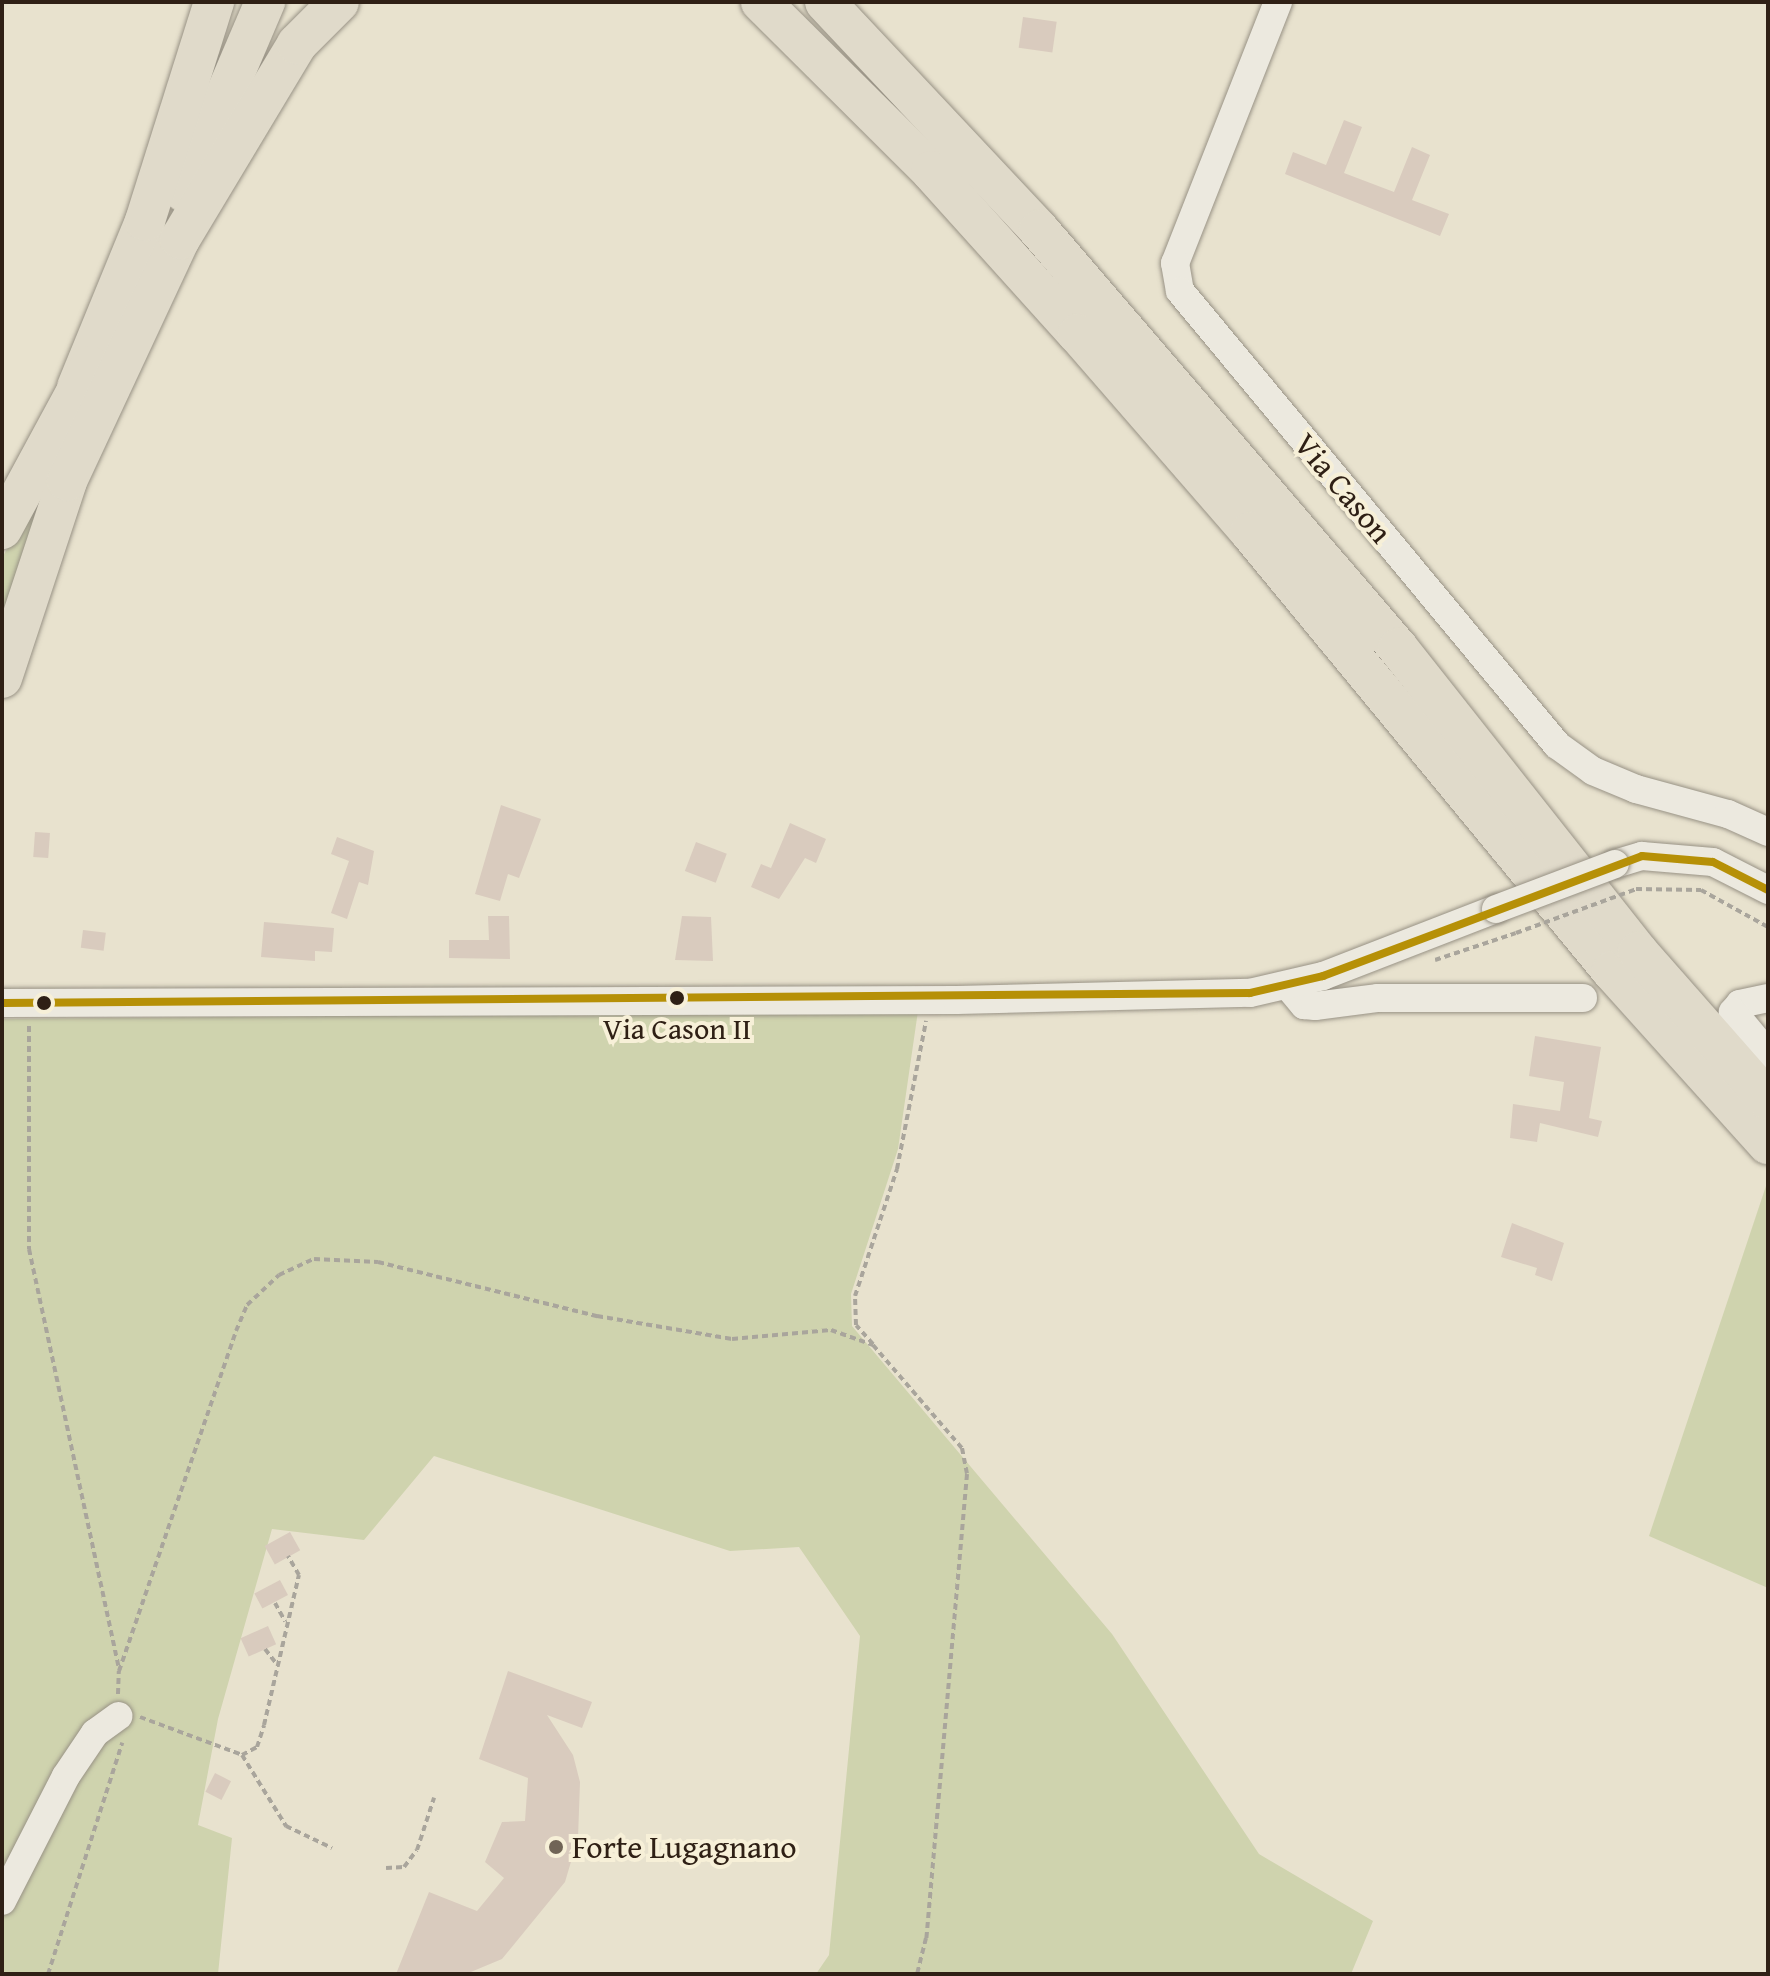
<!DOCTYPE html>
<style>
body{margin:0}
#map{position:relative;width:1770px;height:1976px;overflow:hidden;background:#e8e2ce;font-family:"Gentium Book Plus",serif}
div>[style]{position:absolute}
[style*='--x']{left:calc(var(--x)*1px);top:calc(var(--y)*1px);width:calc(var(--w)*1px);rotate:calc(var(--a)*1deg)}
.green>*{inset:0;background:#cfd3ae}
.building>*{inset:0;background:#d9cbbe;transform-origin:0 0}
.path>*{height:4px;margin-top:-2px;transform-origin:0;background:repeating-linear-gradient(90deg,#a9a59c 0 6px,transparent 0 10px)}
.roads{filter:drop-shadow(0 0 2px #989285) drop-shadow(0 0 2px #989285)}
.minor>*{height:28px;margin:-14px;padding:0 14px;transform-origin:14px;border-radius:14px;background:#ece9df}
.highway>*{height:40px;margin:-20px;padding:0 20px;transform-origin:20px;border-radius:20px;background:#e0daca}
.path-bridge>*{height:4px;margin-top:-2px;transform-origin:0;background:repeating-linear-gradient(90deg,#a9a59c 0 6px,transparent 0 10px)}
.bridges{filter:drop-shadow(0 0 2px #989285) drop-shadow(0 0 2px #989285)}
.minor-bridge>*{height:28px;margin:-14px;padding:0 14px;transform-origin:14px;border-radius:14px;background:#ece9df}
.bus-1>*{height:8px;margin:-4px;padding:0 4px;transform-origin:4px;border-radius:4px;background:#b69007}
.dots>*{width:22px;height:22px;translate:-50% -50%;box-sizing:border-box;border:4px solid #f7f0d8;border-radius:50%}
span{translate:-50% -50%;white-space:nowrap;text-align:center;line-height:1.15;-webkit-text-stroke:8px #f7f0d8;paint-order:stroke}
.bus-label{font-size:30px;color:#2f2015}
.street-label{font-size:32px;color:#2f2015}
.poi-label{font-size:32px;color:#2f2015}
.left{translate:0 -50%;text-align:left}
.frame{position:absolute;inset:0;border:4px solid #2f2015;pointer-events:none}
</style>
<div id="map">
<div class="green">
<div style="clip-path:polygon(43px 484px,58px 489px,2px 649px,2px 558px)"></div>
<div style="clip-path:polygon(918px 1011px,898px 1149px,851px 1294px,852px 1326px,1112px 1634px,1259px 1854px,1373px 1921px,1351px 1974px,816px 1974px,829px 1955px,860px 1636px,799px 1547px,730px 1551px,434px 1456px,364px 1540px,272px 1529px,218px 1719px,198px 1825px,232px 1838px,218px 1974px,2px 1974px,2px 1019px)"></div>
<div style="clip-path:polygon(1768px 1180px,1768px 1588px,1649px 1536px)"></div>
</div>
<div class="building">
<div style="left:1023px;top:17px;width:34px;height:31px;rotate:8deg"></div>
<div style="clip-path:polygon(1344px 120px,1362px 127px,1344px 173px,1394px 192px,1412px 147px,1430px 155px,1412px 200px,1449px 214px,1440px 236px,1285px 174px,1293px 152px,1326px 165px)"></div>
<div style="clip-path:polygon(501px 805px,541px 819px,519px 878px,508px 874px,500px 901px,475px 894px)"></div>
<div style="clip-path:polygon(790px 823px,826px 839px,816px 863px,805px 858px,779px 899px,751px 887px,761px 864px,771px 868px)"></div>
<div style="left:35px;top:832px;width:15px;height:25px;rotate:4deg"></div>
<div style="clip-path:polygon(337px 837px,374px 851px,368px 885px,359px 882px,347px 919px,331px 913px,349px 861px,331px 854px)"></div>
<div style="left:696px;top:842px;width:33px;height:31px;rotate:21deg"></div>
<div style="clip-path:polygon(488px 916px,509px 916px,510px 959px,449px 958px,449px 940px,489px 940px)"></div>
<div style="clip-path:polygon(682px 916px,711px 917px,713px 961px,675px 960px)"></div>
<div style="clip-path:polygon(264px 922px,334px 928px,332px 952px,315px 951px,315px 961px,261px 957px)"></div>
<div style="left:83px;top:930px;width:23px;height:18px;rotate:7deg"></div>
<div style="clip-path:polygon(1535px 1036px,1601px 1047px,1589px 1118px,1602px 1121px,1598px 1137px,1540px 1123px,1537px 1142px,1510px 1138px,1513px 1104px,1560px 1111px,1564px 1082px,1529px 1076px)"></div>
<div style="clip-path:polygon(1512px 1223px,1564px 1243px,1552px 1281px,1535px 1275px,1537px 1268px,1501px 1257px)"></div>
<div style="left:290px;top:1532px;width:21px;height:29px;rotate:61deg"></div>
<div style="left:280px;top:1580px;width:17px;height:29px;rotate:62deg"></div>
<div style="left:268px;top:1626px;width:20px;height:30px;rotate:66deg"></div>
<div style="clip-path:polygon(508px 1671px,592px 1702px,582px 1728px,547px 1715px,573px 1755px,580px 1782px,578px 1838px,565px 1882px,502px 1959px,466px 1974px,396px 1974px,429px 1892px,477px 1911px,504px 1878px,485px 1862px,502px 1822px,525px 1821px,528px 1778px,479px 1759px)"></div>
<div style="left:215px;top:1773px;width:18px;height:21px;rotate:27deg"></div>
</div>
<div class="path">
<div style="--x:1636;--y:889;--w:65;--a:0.9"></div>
<div style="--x:1701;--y:890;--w:77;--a:28.9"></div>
<div style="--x:1435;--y:960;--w:85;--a:-18.4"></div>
<div style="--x:29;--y:1026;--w:223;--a:90"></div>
<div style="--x:29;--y:1249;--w:431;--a:77.9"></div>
<div style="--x:873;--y:1344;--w:25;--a:-132"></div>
<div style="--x:856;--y:1325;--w:29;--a:-92"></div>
<div style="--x:855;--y:1296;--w:134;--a:-71.7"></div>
<div style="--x:897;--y:1169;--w:151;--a:-78.9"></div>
<div style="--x:275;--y:1603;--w:21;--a:61"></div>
<div style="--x:265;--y:1649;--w:18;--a:52"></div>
<div style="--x:118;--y:1694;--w:23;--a:-88"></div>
<div style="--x:119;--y:1671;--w:360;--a:-71"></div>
<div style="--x:236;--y:1331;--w:28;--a:-67"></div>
<div style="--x:247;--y:1305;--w:44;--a:-43.2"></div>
<div style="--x:279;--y:1275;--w:38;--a:-25"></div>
<div style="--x:314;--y:1259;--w:64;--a:2.7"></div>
<div style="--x:378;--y:1262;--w:226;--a:13.9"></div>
<div style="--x:597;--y:1316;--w:137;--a:9.7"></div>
<div style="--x:732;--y:1339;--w:99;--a:-5.2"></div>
<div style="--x:831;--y:1330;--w:45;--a:19.7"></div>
<div style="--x:873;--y:1345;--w:136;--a:49.2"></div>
<div style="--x:962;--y:1448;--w:26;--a:79"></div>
<div style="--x:967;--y:1474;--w:466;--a:95"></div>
<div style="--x:926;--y:1938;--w:37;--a:104"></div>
<div style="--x:140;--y:1717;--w:109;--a:20.4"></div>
<div style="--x:242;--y:1755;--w:84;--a:58.2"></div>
<div style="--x:286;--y:1826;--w:51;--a:25.6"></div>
<div style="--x:242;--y:1755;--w:17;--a:-28"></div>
<div style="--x:257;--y:1747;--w:23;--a:-72"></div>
<div style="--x:264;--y:1725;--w:154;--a:-76.9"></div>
<div style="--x:299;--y:1575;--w:22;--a:-120"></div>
<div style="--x:386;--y:1868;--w:18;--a:-3"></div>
<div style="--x:404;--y:1867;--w:21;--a:-53"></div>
<div style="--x:417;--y:1850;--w:55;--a:-71.9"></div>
<div style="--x:48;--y:1974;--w:243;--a:-72.2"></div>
</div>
<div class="roads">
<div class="minor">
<div style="--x:1278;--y:2;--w:281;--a:111.5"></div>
<div style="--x:1175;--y:263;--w:28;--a:80"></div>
<div style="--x:1180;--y:291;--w:590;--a:50.29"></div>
<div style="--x:1557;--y:745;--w:44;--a:35.8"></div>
<div style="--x:1593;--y:771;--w:47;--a:22.7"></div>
<div style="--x:1636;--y:789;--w:95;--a:15.2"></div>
<div style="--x:1728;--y:814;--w:44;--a:24.2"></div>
<div style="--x:1615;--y:864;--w:28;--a:-17"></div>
<div style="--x:1642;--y:856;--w:71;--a:4.8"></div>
<div style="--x:1713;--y:862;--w:62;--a:27"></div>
<div style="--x:1288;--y:986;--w:25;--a:50"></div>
<div style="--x:1304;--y:1005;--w:11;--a:5"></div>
<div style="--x:1315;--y:1006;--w:64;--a:-7.2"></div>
<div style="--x:1378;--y:998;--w:205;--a:0"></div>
<div style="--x:1768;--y:998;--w:29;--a:168"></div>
<div style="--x:1740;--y:1004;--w:11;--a:131"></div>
<div style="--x:1733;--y:1012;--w:55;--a:50.2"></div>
<div style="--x:2;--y:1003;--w:955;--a:-0.18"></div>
<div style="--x:957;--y:1000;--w:293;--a:-1.4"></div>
<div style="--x:1250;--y:993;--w:75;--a:-13.1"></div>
<div style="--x:1323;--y:976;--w:186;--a:-21.2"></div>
<div style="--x:2;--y:1901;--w:140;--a:-62.9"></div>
<div style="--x:66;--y:1776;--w:52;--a:-56"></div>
<div style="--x:95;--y:1733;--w:29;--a:-36"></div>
</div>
<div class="highway">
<div style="--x:761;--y:2;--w:240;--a:44.8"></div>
<div style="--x:931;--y:171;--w:219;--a:48"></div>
<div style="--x:1078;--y:334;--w:262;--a:49"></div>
<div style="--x:1250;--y:532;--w:569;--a:50.49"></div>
<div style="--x:1612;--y:971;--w:233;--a:48"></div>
<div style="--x:825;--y:2;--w:313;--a:46.8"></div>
<div style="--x:1039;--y:230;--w:551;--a:49.34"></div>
<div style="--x:1398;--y:648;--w:387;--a:51.7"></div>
<div style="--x:1638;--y:952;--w:197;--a:48.7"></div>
<div style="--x:184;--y:192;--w:207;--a:-66.9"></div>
<div style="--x:77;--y:387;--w:179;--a:-67.7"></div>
<div style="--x:145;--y:221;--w:230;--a:-72.5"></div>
<div style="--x:2;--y:529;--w:185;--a:-61.6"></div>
<div style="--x:2;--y:678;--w:207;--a:-71.7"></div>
<div style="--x:67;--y:481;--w:267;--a:-65"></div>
<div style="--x:180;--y:239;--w:227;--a:-59"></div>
<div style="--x:297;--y:44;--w:59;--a:-45"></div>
</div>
</div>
<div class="path-bridge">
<div style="--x:1516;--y:933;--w:128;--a:-20.1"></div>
</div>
<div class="bridges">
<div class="minor-bridge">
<div style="--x:1496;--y:909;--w:127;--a:-20.7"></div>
</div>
</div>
<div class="bus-1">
<div style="--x:2;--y:1003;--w:1248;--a:-0.46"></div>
<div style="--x:1250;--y:993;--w:75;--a:-13.1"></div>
<div style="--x:1323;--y:976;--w:341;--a:-20.6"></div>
<div style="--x:1642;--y:856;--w:71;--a:4.8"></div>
<div style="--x:1713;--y:862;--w:62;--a:27"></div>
</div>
<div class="dots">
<div style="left:677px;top:998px;background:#2f2015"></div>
<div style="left:44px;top:1003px;background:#2f2015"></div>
<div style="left:556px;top:1847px;background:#706456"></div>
</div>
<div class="bus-label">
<span style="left:677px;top:1028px">Via Cason II</span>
</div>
<div class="street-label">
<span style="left:1343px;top:488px;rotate:50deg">Via Cason</span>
</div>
<div class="poi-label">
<span class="left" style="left:572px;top:1847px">Forte Lugagnano</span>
</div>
<div class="frame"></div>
</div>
